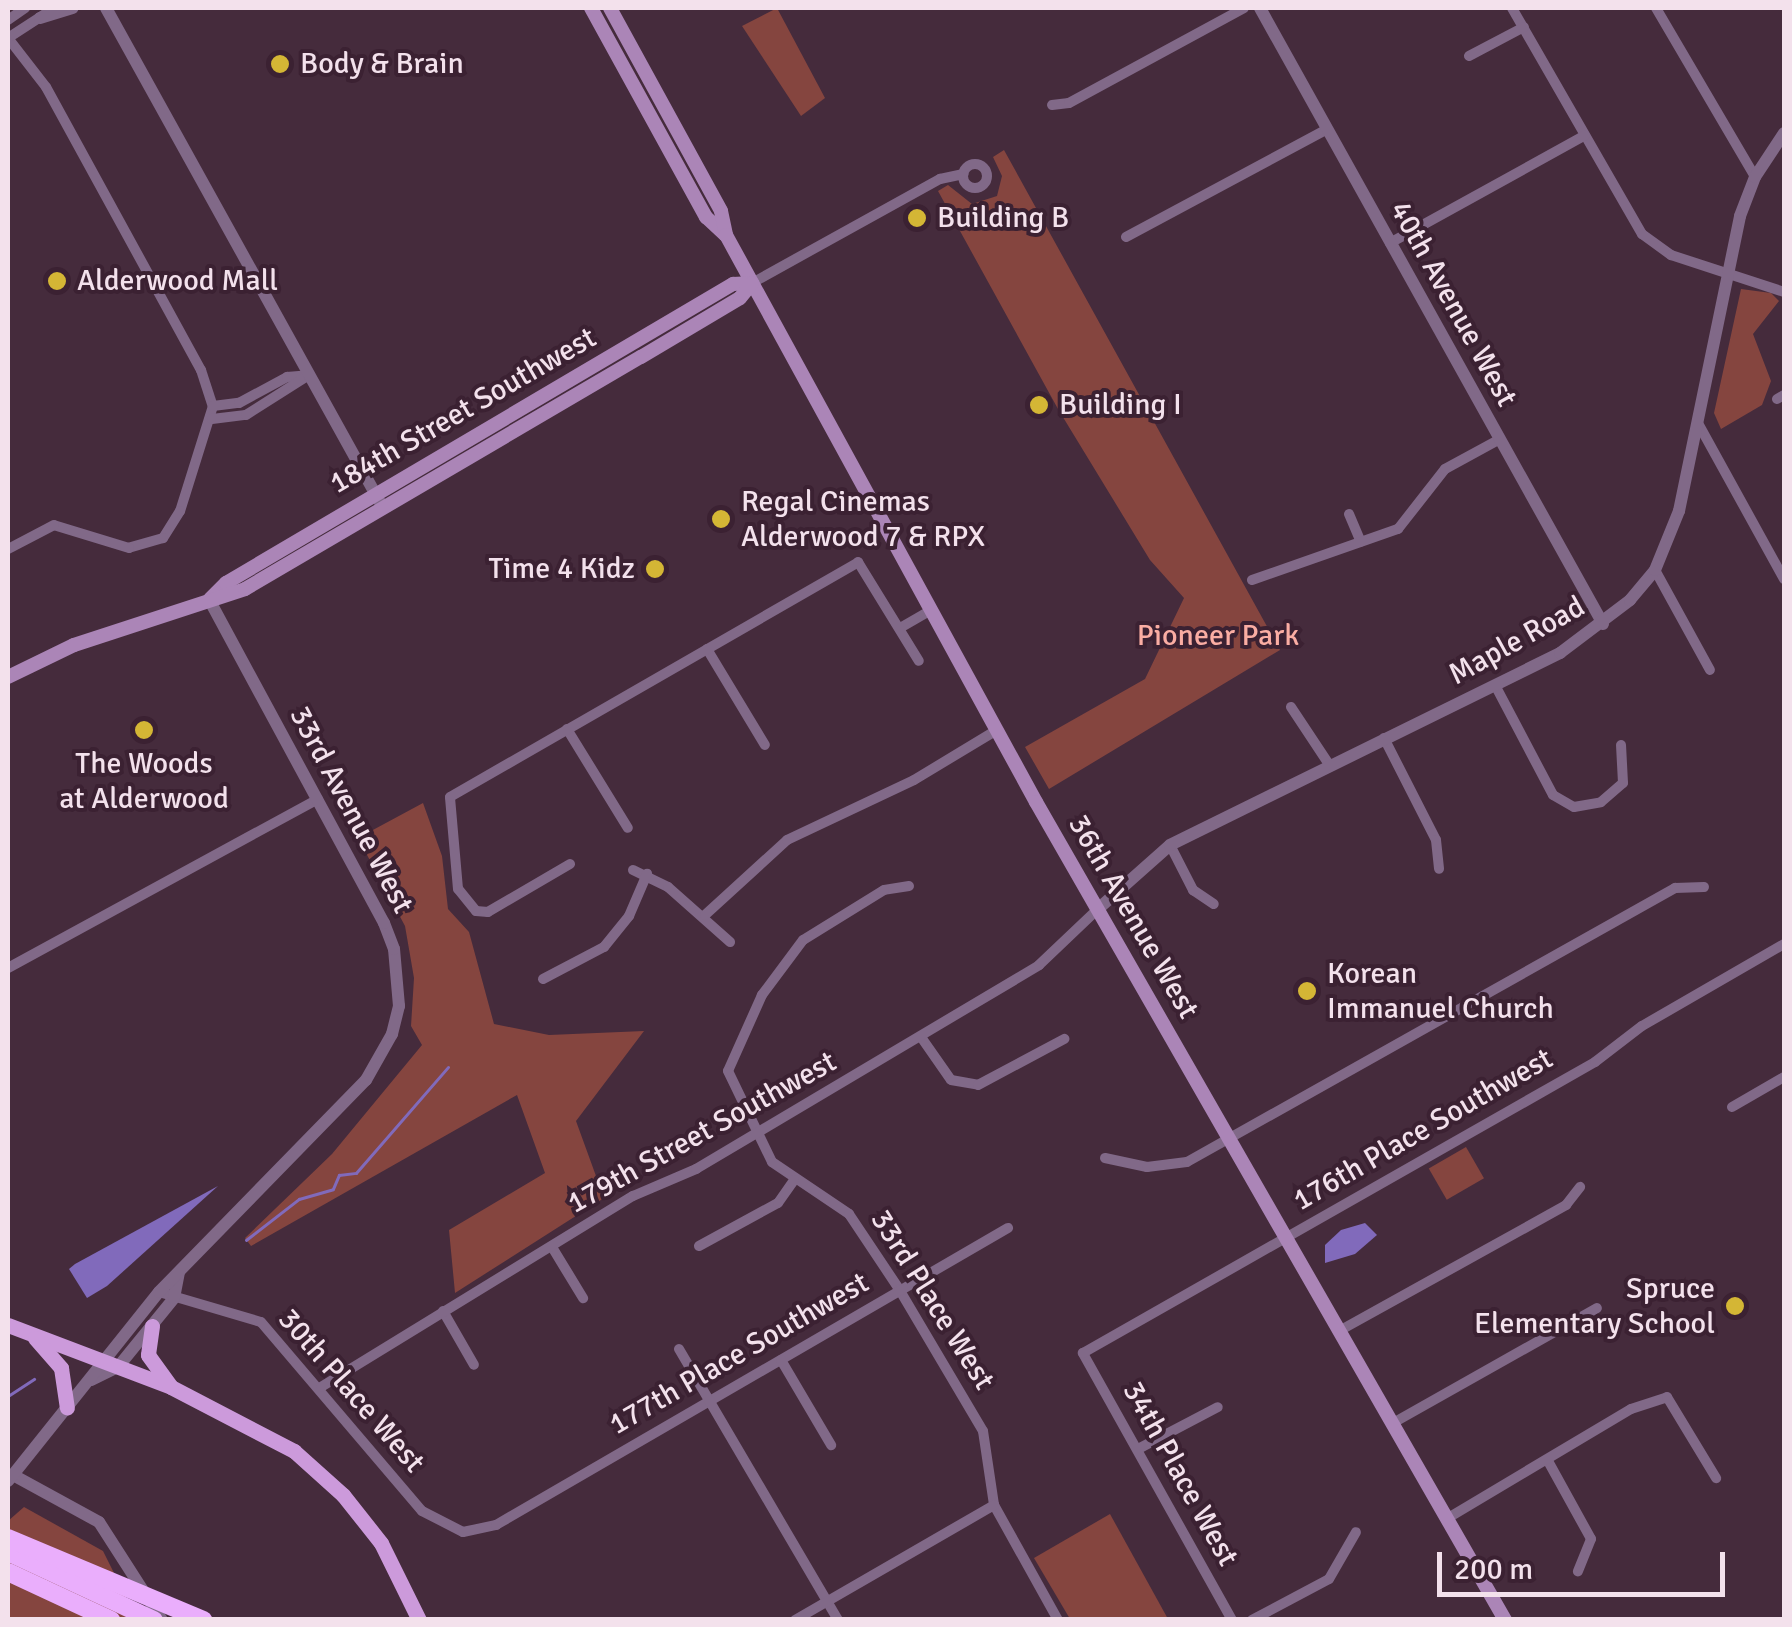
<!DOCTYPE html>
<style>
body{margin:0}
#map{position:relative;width:1792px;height:1627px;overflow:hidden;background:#452b3c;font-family:Signika,sans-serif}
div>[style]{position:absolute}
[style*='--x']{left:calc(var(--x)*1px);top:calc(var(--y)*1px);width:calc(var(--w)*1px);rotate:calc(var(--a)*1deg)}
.green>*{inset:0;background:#85453f;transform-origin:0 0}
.water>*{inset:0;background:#816abb}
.stream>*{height:2.5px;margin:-1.25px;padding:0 1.25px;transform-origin:1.25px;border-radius:1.25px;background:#816abb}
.minor>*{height:10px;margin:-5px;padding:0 5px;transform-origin:5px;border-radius:5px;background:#816988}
.minor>.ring{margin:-5px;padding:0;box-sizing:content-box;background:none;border:10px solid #816988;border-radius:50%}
.tertiary>*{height:12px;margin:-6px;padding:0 6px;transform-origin:6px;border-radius:6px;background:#816988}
.secondary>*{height:14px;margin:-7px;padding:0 7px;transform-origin:7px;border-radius:7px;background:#ab85b7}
.primary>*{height:15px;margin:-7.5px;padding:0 7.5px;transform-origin:7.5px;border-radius:7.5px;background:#cc9adb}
.motorway>*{height:18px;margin:-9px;padding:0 9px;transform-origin:9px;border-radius:9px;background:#eaaefc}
.motorway-bridge>*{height:18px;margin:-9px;padding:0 9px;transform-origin:9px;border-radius:9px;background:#eaaefc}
.dots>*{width:28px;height:28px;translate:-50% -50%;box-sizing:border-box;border:5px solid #3b2132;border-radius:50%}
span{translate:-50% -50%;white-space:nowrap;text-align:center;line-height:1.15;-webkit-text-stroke:8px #3b2132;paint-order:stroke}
.poi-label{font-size:30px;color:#f3e1ec}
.left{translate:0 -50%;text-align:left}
.right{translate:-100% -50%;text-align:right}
.street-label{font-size:30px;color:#f3e1ec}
.park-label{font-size:30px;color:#faada3}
.frame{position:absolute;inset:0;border:10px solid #f3e1ec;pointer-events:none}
.scale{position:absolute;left:1437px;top:1552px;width:288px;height:45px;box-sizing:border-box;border:5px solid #f3e1ec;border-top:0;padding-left:12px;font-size:30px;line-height:35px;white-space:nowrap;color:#f3e1ec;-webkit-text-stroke:8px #3b2132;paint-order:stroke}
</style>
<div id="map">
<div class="green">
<div style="clip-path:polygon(777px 8px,825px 98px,801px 116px,742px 26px)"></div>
<div style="clip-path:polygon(1004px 150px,1280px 650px,1049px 789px,1025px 747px,1145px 679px,1184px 598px,1150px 560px,1058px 409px,938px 191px,948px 185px,972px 204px,997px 196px,1002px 176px,993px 157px)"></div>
<div style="clip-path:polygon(1741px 289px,1771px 293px,1779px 301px,1753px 334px,1771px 381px,1762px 405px,1721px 429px,1714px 413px)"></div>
<div style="clip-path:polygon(423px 803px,442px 856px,448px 909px,469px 932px,494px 1024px,549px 1035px,644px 1031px,576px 1121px,604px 1198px,455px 1293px,449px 1230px,545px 1173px,517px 1095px,251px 1246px,245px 1238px,332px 1154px,422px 1045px,411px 1026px,414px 978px,405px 926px,358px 838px)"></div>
<div style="left:1466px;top:1147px;width:36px;height:43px;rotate:60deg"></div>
<div style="clip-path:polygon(24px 1507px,103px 1551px,137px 1619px,8px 1619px,8px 1521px)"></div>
<div style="clip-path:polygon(1110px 1514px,1168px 1619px,1070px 1619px,1034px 1558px)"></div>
</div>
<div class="water">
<div style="clip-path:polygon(218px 1186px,107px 1286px,87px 1298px,69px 1269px,75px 1264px)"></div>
<div style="clip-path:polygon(1365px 1223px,1377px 1235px,1355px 1254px,1325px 1263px,1325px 1245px,1341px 1230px)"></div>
</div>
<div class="stream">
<div style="--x:246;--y:1240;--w:67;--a:-37.7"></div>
<div style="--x:299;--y:1199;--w:35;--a:-16"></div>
<div style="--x:333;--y:1189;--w:15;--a:-67"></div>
<div style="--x:339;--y:1175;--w:17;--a:-7"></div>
<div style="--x:356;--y:1173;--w:140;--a:-49"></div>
<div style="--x:8;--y:1396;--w:31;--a:-33"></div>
</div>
<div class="minor">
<div style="--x:1512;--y:8;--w:261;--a:60.1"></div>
<div style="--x:1642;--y:234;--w:36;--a:36"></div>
<div style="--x:1671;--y:255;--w:119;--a:18.1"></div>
<div style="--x:1656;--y:8;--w:196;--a:59.6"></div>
<div style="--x:8;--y:20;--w:21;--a:-35"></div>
<div style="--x:8;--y:38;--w:62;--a:52.2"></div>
<div style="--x:46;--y:87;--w:323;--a:61.3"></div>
<div style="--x:201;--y:370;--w:38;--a:72"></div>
<div style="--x:213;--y:406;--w:110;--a:107.4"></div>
<div style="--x:180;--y:511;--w:32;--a:122"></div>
<div style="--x:163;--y:538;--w:35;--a:164"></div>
<div style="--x:129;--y:548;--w:78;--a:-163"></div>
<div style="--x:54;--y:525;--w:52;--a:152.4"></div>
<div style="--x:8;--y:38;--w:44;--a:-33"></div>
<div style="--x:1469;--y:56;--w:62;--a:-27.8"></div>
<div style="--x:1052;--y:105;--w:17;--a:-7"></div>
<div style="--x:1069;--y:103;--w:199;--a:-28.5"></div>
<div class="ring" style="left:963px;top:164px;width:14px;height:14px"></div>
<div style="--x:1126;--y:237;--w:228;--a:-28.2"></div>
<div style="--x:1390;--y:243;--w:222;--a:-28.9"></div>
<div style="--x:752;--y:283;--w:215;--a:-29"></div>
<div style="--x:940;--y:179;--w:24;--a:-12"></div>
<div style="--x:1777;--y:399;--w:8;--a:-30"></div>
<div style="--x:213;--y:406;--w:26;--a:-7"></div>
<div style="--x:239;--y:403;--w:55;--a:-28.4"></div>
<div style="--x:287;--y:377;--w:21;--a:-5"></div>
<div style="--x:212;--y:419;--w:34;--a:-7"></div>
<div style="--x:246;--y:415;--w:75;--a:-32.4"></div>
<div style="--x:1699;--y:425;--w:176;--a:61.1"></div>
<div style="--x:1349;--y:514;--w:30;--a:67"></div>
<div style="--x:1655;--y:570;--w:114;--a:61.2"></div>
<div style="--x:1252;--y:580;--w:155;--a:-19.3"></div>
<div style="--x:1398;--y:529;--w:76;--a:-51.9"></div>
<div style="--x:1445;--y:469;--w:63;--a:-28.6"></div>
<div style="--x:900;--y:628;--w:34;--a:-30"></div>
<div style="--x:707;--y:649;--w:112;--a:58.9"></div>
<div style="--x:1495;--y:685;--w:124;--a:62.2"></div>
<div style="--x:1553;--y:795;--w:24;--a:30"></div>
<div style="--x:1574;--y:807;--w:27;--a:-10"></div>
<div style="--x:1601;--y:802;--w:29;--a:-41"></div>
<div style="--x:1623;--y:783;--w:38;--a:-93"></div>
<div style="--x:1291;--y:707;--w:67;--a:56.5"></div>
<div style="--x:567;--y:729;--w:116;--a:58.4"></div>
<div style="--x:1384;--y:738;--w:114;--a:63"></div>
<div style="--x:1436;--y:840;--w:29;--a:84"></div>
<div style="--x:1170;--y:845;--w:51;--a:62.9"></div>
<div style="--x:1193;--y:890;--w:25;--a:34"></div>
<div style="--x:570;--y:864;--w:95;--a:149.7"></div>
<div style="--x:488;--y:912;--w:12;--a:-175"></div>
<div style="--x:476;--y:911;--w:28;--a:-129"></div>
<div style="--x:458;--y:889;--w:92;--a:-95"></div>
<div style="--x:450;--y:797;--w:471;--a:-29.9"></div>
<div style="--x:858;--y:562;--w:116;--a:58.4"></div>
<div style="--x:633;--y:870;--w:39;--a:26"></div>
<div style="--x:668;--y:887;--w:83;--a:41.6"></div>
<div style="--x:909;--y:886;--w:25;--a:171"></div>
<div style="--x:884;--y:890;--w:95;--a:148.3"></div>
<div style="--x:803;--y:940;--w:69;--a:126.7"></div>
<div style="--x:762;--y:995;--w:83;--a:114.1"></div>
<div style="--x:728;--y:1071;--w:101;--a:64.2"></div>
<div style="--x:772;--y:1162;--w:93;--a:34"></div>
<div style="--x:849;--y:1214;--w:90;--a:56.3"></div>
<div style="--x:899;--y:1289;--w:165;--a:59.4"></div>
<div style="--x:983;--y:1431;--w:75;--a:81.5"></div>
<div style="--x:994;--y:1505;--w:132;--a:60.9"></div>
<div style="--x:705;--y:915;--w:111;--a:-42.4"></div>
<div style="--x:787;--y:840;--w:140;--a:-25.3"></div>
<div style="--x:914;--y:780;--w:97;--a:-31.1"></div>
<div style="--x:8;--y:968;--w:353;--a:-28.6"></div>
<div style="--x:543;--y:979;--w:69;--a:-27.7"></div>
<div style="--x:604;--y:947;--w:40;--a:-51"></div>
<div style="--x:629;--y:916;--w:46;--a:-66.8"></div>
<div style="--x:921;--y:1037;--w:52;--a:55.1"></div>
<div style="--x:951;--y:1080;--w:27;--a:10"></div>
<div style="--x:978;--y:1085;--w:98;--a:-28.1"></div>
<div style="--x:1732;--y:1107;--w:60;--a:-30"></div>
<div style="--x:1105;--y:1158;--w:43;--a:12.1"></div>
<div style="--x:1147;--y:1167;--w:40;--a:-7.1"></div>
<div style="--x:1187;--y:1162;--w:560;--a:-29.31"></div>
<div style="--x:1675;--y:888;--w:29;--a:-2"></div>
<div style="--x:699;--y:1246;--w:90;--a:-28.6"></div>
<div style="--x:778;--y:1203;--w:28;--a:-55"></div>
<div style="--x:552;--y:1247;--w:60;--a:58.7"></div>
<div style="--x:159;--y:1292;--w:106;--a:16.4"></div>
<div style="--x:261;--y:1322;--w:248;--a:49.6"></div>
<div style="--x:422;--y:1511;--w:46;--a:27.1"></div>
<div style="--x:463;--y:1532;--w:34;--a:-12"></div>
<div style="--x:496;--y:1525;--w:592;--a:-30.12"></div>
<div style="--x:443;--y:1311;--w:62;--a:60.1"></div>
<div style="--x:1339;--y:1331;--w:260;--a:-29"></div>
<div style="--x:1566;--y:1205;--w:23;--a:-52"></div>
<div style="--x:679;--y:1349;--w:314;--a:59.6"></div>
<div style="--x:781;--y:1360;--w:99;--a:59.5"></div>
<div style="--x:321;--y:1387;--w:366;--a:-31.5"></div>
<div style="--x:633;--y:1196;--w:69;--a:-23.2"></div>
<div style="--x:696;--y:1169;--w:399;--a:-30.7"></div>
<div style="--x:1039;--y:965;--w:81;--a:-43.5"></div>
<div style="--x:1393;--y:1423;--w:234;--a:-29.4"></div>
<div style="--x:1138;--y:1449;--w:90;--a:-27.7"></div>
<div style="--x:1548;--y:1461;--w:89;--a:61.1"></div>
<div style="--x:1591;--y:1539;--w:35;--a:112"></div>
<div style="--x:1448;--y:1518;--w:213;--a:-30.8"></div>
<div style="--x:1631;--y:1409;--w:38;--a:-18"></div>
<div style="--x:1667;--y:1397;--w:95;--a:58.8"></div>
<div style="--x:795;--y:1620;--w:230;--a:-30"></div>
<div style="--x:1232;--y:1620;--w:306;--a:-119.2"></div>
<div style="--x:1083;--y:1353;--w:589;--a:-29.61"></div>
<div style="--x:1595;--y:1062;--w:59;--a:-37.5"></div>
<div style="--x:1642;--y:1026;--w:164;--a:-30"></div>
<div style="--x:1252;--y:1620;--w:87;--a:-28"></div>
<div style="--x:1329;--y:1579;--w:54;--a:-60.1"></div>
</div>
<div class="tertiary">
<div style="--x:106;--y:8;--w:569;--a:61"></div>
<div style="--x:1260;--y:8;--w:705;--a:60.89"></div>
<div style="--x:40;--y:18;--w:34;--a:-17"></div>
<div style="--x:1098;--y:909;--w:96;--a:-41.6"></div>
<div style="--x:1170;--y:845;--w:435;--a:-26.2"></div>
<div style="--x:1560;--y:653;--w:88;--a:-37.1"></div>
<div style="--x:1630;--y:600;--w:39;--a:-50"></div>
<div style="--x:1655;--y:570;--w:64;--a:-67.9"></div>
<div style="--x:1679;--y:511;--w:301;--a:-78.3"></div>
<div style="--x:1740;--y:216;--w:42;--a:-69"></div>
<div style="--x:1755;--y:177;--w:53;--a:-56.6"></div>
<div style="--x:91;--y:1380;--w:30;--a:-26"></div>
<div style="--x:118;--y:1367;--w:89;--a:-50.9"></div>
<div style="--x:174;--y:1298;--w:25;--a:-79"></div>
<div style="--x:13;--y:1475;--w:98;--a:28.7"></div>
<div style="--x:99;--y:1522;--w:117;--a:57.3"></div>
<div style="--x:8;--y:1481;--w:242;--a:-51.4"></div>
<div style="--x:159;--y:1292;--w:296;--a:-45.7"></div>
<div style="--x:366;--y:1080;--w:53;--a:-60.5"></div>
<div style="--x:392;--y:1034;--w:29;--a:-76"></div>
<div style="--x:399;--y:1006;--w:57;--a:-95"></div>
<div style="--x:394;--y:949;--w:28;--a:-111"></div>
<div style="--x:384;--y:923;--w:367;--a:-118.4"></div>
</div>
<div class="secondary">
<div style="--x:591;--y:8;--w:239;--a:61.2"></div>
<div style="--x:706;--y:217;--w:26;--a:43"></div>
<div style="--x:610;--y:8;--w:231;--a:61.3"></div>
<div style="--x:721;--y:211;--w:25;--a:78"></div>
<div style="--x:726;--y:235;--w:646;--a:61.33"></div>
<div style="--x:1036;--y:802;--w:943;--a:60.17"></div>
<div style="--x:210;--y:599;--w:23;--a:-45"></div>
<div style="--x:226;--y:583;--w:589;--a:-30.53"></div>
<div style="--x:733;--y:284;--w:19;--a:-3"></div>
<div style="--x:8;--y:677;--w:73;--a:-25.9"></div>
<div style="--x:74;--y:645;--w:180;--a:-18.1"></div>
<div style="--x:245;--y:589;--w:459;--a:-30.4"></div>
<div style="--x:641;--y:357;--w:115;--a:-30.8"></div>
<div style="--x:740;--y:298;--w:19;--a:-51"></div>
</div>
<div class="primary">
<div style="--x:8;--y:1325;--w:174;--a:20.8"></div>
<div style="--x:171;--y:1387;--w:139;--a:27.5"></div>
<div style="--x:294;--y:1451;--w:66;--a:41.9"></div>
<div style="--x:343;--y:1495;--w:61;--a:51.6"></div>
<div style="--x:381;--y:1543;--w:86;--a:63.7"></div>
<div style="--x:152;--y:1326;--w:29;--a:98"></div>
<div style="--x:148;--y:1355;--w:39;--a:54"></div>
<div style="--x:35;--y:1338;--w:40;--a:49"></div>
<div style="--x:61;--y:1368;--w:40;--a:81.5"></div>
</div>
<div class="motorway">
<div style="--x:8;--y:1552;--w:161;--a:25"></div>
<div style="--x:8;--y:1572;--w:114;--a:25"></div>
</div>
<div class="motorway-bridge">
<div style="--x:8;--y:1538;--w:212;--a:22.8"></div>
</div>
<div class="dots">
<div style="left:280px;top:64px;background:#d4b635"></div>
<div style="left:917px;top:218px;background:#d4b635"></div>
<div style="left:57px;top:281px;background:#d4b635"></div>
<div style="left:1039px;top:405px;background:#d4b635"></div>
<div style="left:721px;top:519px;background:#d4b635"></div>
<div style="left:655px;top:569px;background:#d4b635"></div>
<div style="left:144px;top:730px;background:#d4b635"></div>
<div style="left:1307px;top:991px;background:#d4b635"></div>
<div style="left:1735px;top:1306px;background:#d4b635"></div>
</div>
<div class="poi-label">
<span class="left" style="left:300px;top:64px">Body &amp; Brain</span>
<span class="left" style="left:937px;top:218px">Building B</span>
<span class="left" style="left:77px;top:281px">Alderwood Mall</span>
<span class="left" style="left:1059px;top:405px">Building I</span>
<span class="left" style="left:741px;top:519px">Regal Cinemas<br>Alderwood 7 &amp; RPX</span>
<span class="right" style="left:635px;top:569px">Time 4 Kidz</span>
<span style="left:144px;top:781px">The Woods<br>at Alderwood</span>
<span class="left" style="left:1327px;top:991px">Korean<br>Immanuel Church</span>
<span class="right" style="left:1715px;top:1306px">Spruce<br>Elementary School</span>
</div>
<div class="street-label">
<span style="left:1453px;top:304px;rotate:61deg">40th Avenue West</span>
<span style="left:463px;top:411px;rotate:-30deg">184th Street Southwest</span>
<span style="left:1517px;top:641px;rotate:-29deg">Maple Road</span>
<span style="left:351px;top:810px;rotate:62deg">33rd Avenue West</span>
<span style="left:1133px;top:917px;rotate:60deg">36th Avenue West</span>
<span style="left:1423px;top:1130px;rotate:-30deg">176th Place Southwest</span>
<span style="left:702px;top:1133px;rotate:-29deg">179th Street Southwest</span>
<span style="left:932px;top:1300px;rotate:58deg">33rd Place West</span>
<span style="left:739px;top:1354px;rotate:-30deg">177th Place Southwest</span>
<span style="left:351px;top:1391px;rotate:49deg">30th Place West</span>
<span style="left:1180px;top:1474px;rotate:61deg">34th Place West</span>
</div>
<div class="park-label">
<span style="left:1218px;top:636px">Pioneer Park</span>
</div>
<div class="frame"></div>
<div class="scale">200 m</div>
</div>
